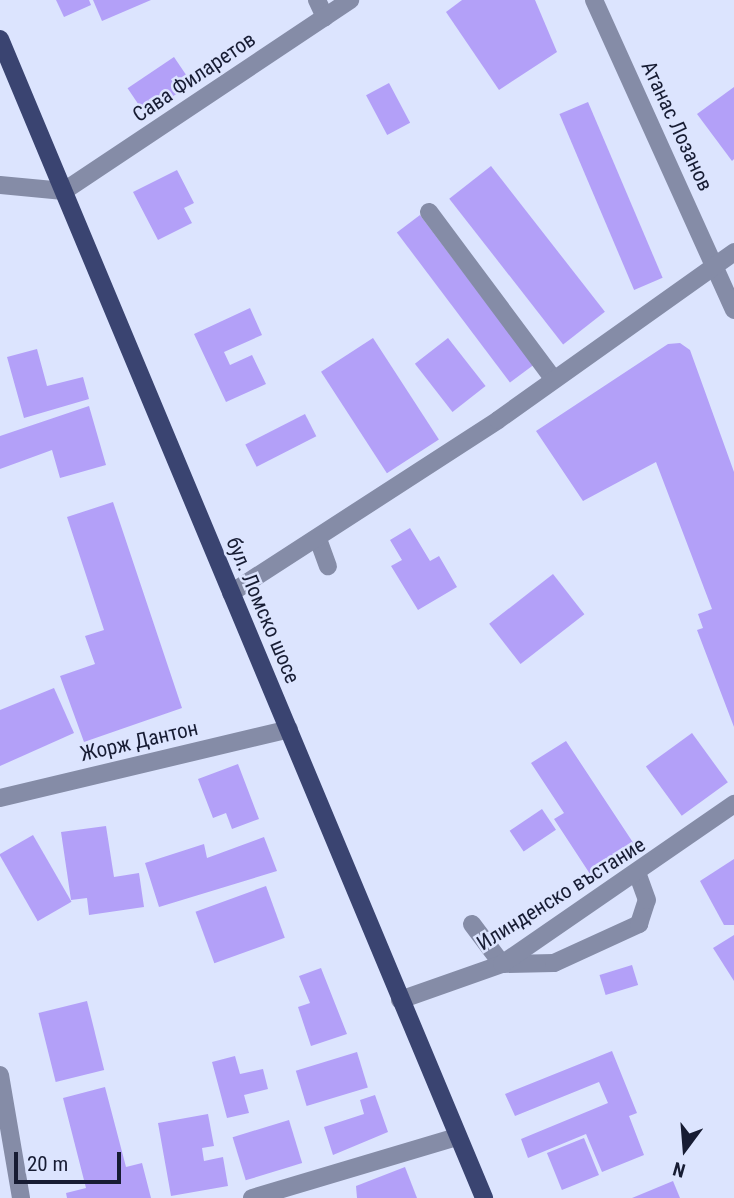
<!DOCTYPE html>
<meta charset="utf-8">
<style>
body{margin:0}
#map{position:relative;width:734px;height:1198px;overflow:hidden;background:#dce4fe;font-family:"Roboto Condensed",sans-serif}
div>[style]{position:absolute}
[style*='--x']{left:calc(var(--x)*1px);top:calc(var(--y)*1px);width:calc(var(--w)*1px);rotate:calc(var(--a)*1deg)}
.building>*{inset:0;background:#b3a0f8;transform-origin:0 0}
.lane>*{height:18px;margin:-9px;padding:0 9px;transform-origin:9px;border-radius:9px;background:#858ca7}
.street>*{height:18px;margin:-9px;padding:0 9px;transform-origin:9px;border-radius:9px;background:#858ca7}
.primary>*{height:18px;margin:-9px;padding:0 9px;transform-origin:9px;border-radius:9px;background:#3a4471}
span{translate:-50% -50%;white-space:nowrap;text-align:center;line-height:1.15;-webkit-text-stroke:5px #dce4fe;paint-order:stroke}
.street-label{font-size:21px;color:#171c33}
.north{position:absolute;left:650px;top:1114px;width:70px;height:70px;-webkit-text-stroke:5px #dce4fe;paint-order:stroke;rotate:196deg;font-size:19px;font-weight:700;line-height:28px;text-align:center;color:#171c33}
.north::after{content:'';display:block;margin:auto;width:24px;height:32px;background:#171c33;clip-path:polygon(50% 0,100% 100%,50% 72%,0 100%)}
.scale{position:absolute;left:14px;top:1152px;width:107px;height:32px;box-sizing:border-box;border:4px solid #171c33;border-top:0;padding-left:9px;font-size:21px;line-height:24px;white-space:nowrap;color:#171c33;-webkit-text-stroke:5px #dce4fe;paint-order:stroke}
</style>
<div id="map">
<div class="building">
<div style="clip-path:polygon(56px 0,89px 0,91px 5px,64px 17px)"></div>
<div style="clip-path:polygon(93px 0,151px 0,102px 21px)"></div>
<div style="clip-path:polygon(462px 0,535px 0,557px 52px,499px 90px,446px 12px)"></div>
<div style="left:174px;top:57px;width:32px;height:56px;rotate:56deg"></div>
<div style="left:389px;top:83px;width:45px;height:26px;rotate:62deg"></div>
<div style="clip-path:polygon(734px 87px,734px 159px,732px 161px,697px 114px)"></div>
<div style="left:588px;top:102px;width:191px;height:31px;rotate:67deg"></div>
<div style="left:491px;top:166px;width:185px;height:53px;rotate:52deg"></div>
<div style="clip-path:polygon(177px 170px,194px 203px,184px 208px,192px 223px,158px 240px,133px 192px)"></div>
<div style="left:420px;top:215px;width:188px;height:29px;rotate:53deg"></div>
<div style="clip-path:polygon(250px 308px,262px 335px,224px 352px,230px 365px,252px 355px,266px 384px,226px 402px,194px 334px)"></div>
<div style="left:373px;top:338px;width:121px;height:62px;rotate:57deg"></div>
<div style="left:448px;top:338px;width:61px;height:42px;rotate:52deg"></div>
<div style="clip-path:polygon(680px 343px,690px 350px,734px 472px,734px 727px,697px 630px,703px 628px,698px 614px,712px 609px,656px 462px,583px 501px,536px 431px,668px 344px)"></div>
<div style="clip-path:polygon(37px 349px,47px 386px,83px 377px,89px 399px,24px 418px,7px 357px)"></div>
<div style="clip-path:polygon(89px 406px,106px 465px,60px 478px,52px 450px,0 469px,0 436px)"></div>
<div style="left:305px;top:414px;width:25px;height:67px;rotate:63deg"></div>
<div style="clip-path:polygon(113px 502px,182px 708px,84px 742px,60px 676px,95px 664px,85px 636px,104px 630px,67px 517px)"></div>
<div style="clip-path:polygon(410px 528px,430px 561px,439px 556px,457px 587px,418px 610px,391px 566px,402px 560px,390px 540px)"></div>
<div style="left:553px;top:574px;width:51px;height:81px;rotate:52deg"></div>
<div style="clip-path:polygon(54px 688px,74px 733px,0 766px,0 710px)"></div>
<div style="left:692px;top:733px;width:61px;height:57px;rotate:54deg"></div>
<div style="clip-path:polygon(566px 741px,634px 844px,590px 874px,554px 819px,564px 813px,531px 763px)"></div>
<div style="clip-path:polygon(238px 764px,259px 819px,232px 829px,226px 813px,213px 818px,198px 779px)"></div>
<div style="left:542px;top:809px;width:25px;height:39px;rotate:56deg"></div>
<div style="clip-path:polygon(106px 826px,114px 877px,139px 873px,144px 907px,89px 915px,87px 898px,71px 900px,61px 832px)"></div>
<div style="left:33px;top:835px;width:77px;height:39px;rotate:60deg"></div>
<div style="clip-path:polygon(264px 837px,277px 871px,159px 907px,145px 863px,204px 844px,207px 858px)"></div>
<div style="clip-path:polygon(734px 859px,734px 925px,724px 925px,700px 881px)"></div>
<div style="left:266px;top:886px;width:55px;height:75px;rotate:70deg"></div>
<div style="clip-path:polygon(734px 935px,734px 981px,713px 948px)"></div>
<div style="left:632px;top:965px;width:21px;height:34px;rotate:73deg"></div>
<div style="clip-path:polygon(321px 968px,347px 1034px,311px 1046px,298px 1007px,310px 1003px,299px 976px)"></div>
<div style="left:87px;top:1001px;width:71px;height:50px;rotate:76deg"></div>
<div style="clip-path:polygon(612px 1051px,637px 1113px,629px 1116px,644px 1155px,602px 1172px,586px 1134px,528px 1158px,521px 1139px,608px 1103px,599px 1082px,515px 1116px,505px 1094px)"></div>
<div style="left:357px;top:1052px;width:37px;height:64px;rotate:73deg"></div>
<div style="clip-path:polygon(235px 1056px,240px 1074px,263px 1069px,268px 1089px,244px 1095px,249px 1113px,227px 1118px,212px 1062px)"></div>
<div style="clip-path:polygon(105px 1087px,126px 1167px,142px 1163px,151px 1198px,67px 1198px,66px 1193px,86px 1188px,63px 1098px)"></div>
<div style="clip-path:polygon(375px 1095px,388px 1132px,333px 1155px,324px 1127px,364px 1114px,360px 1100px)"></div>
<div style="clip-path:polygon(208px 1114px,214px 1146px,202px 1148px,204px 1161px,223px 1157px,228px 1186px,171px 1196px,158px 1123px)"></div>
<div style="left:289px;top:1120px;width:45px;height:59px;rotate:73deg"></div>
<div style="left:584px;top:1138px;width:40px;height:40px;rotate:68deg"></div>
<div style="clip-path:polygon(405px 1167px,417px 1198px,357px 1198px,356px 1186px)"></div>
<div style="clip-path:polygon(673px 1181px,680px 1198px,632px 1198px)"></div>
</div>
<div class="lane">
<div style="--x:429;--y:212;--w:209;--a:53.3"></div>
<div style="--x:318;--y:539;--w:29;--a:70"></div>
<div style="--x:472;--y:924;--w:50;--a:53.1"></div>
<div style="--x:502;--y:964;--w:52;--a:-1.1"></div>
<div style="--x:554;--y:963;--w:94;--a:-24.6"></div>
<div style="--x:639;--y:924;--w:25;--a:-72"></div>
<div style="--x:647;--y:900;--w:27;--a:-110"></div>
</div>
<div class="street">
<div style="--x:317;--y:0;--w:19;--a:65"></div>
<div style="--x:594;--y:0;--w:340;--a:65.7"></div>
<div style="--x:0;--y:185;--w:64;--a:5.4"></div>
<div style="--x:64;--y:191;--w:344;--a:-33.7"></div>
<div style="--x:231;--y:593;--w:318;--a:-32.9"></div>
<div style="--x:498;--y:420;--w:290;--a:-35.4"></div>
<div style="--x:0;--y:798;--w:297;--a:-13.4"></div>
<div style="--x:400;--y:1000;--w:108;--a:-19.4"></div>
<div style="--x:502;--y:964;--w:282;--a:-34.6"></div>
<div style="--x:0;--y:1075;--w:125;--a:80.3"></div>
<div style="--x:252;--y:1198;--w:214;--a:-16.6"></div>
</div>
<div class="primary">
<div style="--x:0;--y:39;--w:1256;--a:67.33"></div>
</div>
<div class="street-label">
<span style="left:194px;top:77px;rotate:-34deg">Сава Филаретов</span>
<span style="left:677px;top:126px;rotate:65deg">Атанас Лозанов</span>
<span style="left:263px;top:610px;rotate:67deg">бул. Ломско шосе</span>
<span style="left:139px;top:741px;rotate:-13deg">Жорж Дантон</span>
<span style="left:561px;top:894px;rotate:-32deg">Илинденско въстание</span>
</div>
<div class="north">N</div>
<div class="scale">20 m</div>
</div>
